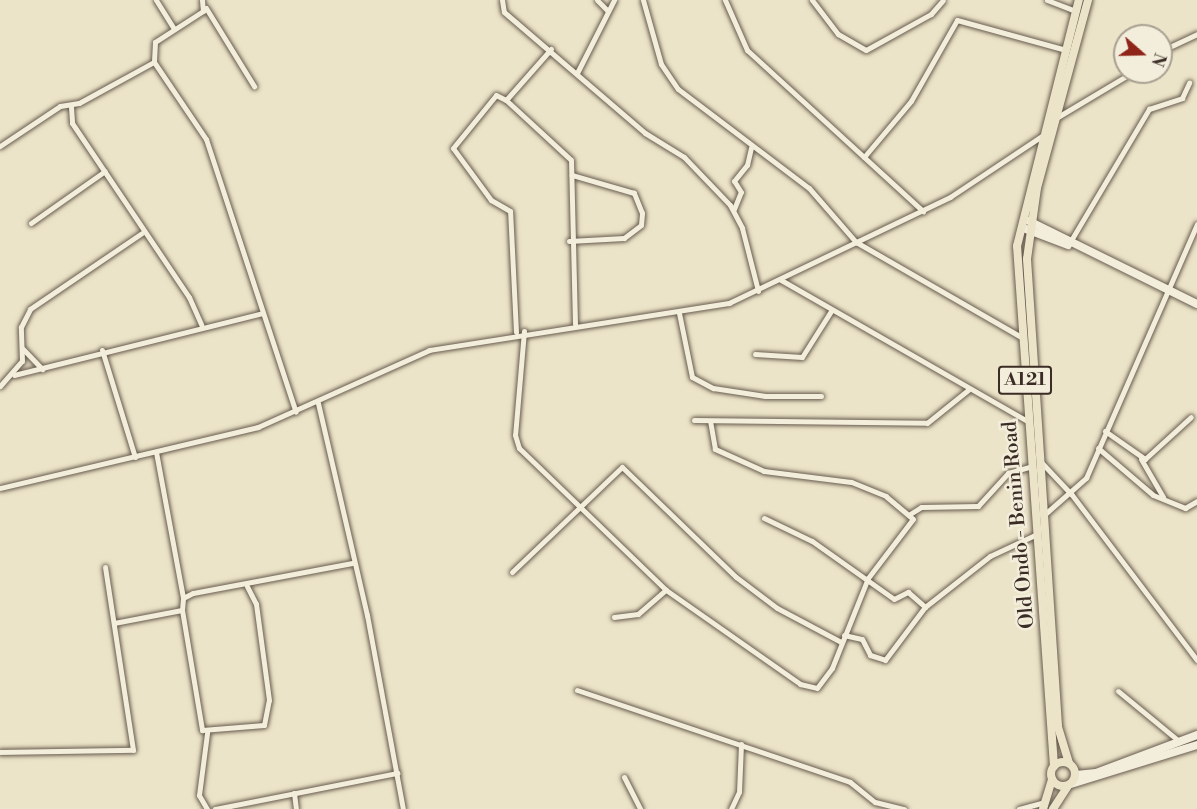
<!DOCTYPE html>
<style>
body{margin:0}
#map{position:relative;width:1197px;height:809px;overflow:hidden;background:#ece4c8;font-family:"Libre Bodoni",serif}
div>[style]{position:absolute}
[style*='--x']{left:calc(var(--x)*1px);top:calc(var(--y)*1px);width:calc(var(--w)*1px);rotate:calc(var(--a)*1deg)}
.roads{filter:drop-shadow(0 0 2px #675b4e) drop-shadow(0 0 2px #675b4e)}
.street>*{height:5px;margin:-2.5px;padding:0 2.5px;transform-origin:2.5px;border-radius:2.5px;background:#f3eddb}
.secondary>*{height:8px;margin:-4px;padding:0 4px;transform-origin:4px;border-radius:4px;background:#f3eddb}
.primary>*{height:8px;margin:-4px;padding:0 4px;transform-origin:4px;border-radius:4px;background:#ece4c8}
.primary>.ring{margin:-4px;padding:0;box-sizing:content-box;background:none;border:8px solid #ece4c8;border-radius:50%}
span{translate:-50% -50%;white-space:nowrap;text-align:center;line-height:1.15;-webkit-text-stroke:5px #f3eddb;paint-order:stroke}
.shield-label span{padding:2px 4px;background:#f3eddb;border:2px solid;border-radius:4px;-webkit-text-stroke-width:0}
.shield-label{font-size:18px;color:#3b2d25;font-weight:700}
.street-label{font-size:20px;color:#3b2d25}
.north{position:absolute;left:1113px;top:24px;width:60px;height:60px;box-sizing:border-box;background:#f3eddb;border:2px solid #a9a092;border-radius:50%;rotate:110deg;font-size:16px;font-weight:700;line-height:24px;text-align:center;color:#3b2d25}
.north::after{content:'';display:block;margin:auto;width:21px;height:27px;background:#8f2418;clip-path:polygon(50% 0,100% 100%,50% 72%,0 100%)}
</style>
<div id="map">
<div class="roads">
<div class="street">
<div style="--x:156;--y:0;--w:34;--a:58"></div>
<div style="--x:202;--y:0;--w:11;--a:85"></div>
<div style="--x:203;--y:11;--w:57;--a:147.1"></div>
<div style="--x:155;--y:42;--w:20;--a:93"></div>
<div style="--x:154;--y:62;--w:93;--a:56"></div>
<div style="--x:206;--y:139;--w:287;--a:71.8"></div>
<div style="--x:502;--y:0;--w:12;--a:81"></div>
<div style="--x:504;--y:12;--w:186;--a:40.6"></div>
<div style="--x:645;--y:133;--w:46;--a:31.6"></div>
<div style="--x:684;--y:157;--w:66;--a:46.2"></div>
<div style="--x:730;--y:205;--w:26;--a:62"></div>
<div style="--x:742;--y:228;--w:65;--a:75.7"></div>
<div style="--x:597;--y:0;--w:14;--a:45"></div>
<div style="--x:643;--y:0;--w:66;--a:74.3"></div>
<div style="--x:661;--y:64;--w:30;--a:56"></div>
<div style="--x:678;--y:89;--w:164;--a:37.1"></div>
<div style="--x:809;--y:188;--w:72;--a:49"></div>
<div style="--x:856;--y:242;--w:190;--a:29.9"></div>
<div style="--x:725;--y:0;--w:55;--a:66.3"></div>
<div style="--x:747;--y:50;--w:239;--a:42.5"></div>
<div style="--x:812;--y:0;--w:43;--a:52.6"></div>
<div style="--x:838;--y:34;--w:32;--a:30"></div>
<div style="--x:866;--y:50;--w:74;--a:-29"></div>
<div style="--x:931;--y:14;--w:18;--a:-49"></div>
<div style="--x:1047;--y:0;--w:31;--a:21"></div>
<div style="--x:206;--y:8;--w:92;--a:58.4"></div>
<div style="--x:1161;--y:51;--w:40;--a:-25"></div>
<div style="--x:577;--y:73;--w:82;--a:-63.1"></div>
<div style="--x:506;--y:100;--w:88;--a:42.7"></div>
<div style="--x:571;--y:160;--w:164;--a:88.6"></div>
<div style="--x:71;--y:107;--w:16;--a:86"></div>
<div style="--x:72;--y:123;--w:210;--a:56.1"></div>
<div style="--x:189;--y:297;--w:30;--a:66"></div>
<div style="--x:1056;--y:118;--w:90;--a:-30.9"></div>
<div style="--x:0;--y:146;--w:72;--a:-33.7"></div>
<div style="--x:60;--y:106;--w:19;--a:-9"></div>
<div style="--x:79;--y:103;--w:85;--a:-28.7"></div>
<div style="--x:864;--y:157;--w:73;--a:-50"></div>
<div style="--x:911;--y:101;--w:93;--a:-60.4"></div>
<div style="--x:957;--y:20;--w:113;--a:15.4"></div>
<div style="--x:734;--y:209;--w:18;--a:-68"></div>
<div style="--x:741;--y:192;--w:13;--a:-122"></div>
<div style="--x:734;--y:181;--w:21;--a:-51"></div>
<div style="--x:747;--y:165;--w:18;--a:-77"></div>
<div style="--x:31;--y:223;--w:90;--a:-35.1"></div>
<div style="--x:569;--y:241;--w:55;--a:-3.1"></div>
<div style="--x:624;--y:238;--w:21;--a:-37"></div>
<div style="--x:641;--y:225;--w:12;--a:-85"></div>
<div style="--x:642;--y:213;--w:22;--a:-112"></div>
<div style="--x:634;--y:193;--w:65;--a:-163.8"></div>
<div style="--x:1070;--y:242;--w:155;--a:-59.3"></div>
<div style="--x:1149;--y:109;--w:35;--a:-18"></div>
<div style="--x:1182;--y:98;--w:17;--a:-65"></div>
<div style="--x:781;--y:280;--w:284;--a:29.8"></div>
<div style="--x:679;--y:313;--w:65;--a:78.5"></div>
<div style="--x:692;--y:377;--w:24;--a:28"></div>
<div style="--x:713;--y:388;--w:53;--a:8.7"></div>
<div style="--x:765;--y:396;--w:56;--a:0"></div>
<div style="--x:524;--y:331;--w:104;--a:94.9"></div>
<div style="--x:515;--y:435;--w:14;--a:73"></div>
<div style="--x:519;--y:448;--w:204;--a:44"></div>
<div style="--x:666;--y:590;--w:164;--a:35"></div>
<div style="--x:800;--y:684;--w:17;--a:13"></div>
<div style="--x:817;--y:688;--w:25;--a:-53"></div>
<div style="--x:832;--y:668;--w:97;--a:-68.2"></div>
<div style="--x:868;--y:578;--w:74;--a:-52.7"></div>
<div style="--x:913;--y:519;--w:35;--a:-140"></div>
<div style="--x:886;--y:496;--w:38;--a:-158"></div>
<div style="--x:851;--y:482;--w:88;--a:-172.8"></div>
<div style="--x:764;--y:471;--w:54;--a:-155.8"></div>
<div style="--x:715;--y:449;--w:27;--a:-100"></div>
<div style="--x:516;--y:332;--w:121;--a:-92.8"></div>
<div style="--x:510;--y:211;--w:22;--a:-150"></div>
<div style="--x:491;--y:200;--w:64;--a:-126.2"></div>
<div style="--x:453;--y:148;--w:68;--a:-50.9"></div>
<div style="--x:496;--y:95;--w:11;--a:27"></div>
<div style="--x:506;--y:100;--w:68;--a:-48.6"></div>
<div style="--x:23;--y:349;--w:28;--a:46"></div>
<div style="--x:102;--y:350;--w:112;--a:72.9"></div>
<div style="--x:755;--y:354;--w:47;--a:3.7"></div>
<div style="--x:802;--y:357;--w:54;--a:-57.8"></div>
<div style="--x:14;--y:375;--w:256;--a:-14"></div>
<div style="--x:0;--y:386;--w:33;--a:-49"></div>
<div style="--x:22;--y:361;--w:34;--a:-92"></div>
<div style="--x:21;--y:327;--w:20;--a:-63"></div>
<div style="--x:30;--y:309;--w:135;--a:-34.2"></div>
<div style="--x:318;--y:403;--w:218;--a:77"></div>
<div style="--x:367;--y:615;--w:197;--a:79.5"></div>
<div style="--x:694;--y:420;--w:233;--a:0.7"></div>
<div style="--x:927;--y:423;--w:53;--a:-38.8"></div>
<div style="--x:1105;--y:431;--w:49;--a:35"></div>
<div style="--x:1145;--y:459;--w:62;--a:-42.4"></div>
<div style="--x:1098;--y:448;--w:72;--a:40.5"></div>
<div style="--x:1153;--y:495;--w:35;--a:22"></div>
<div style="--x:1185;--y:508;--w:14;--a:-30"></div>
<div style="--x:156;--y:452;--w:148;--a:79.5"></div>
<div style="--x:1141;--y:459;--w:44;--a:59.9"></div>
<div style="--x:1041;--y:462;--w:45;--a:46.8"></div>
<div style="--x:1072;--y:495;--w:207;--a:52.9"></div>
<div style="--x:0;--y:488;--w:265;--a:-13.3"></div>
<div style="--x:258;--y:427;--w:188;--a:-24.2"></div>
<div style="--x:429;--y:350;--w:304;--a:-8.9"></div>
<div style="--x:729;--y:303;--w:245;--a:-25.6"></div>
<div style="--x:950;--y:197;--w:114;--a:-33.6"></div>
<div style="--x:910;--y:514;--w:13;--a:-32"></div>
<div style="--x:921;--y:507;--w:57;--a:-1"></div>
<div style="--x:978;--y:506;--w:45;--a:-47.7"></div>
<div style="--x:1008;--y:473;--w:26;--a:-16"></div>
<div style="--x:1045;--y:514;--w:55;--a:-41.3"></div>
<div style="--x:1086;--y:478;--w:277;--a:-66.4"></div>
<div style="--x:764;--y:518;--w:53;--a:25.6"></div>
<div style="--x:812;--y:541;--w:100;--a:35.3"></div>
<div style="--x:894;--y:599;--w:16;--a:-27"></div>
<div style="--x:908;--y:592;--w:23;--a:41"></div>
<div style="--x:512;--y:572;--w:152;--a:-43.7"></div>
<div style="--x:622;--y:467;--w:158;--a:44"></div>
<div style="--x:736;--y:577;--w:51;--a:37.1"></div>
<div style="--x:777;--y:608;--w:72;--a:28"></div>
<div style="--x:182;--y:610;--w:122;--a:80.5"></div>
<div style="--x:202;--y:730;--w:62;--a:-4.6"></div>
<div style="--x:264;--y:725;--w:25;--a:-79"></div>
<div style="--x:269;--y:700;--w:97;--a:-97.7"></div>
<div style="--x:256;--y:604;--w:20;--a:-117"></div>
<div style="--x:614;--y:617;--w:24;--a:-7"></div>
<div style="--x:638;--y:614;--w:37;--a:-41"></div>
<div style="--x:114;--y:623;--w:69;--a:-10.8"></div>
<div style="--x:182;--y:610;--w:12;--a:-85"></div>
<div style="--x:183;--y:598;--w:11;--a:-27"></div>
<div style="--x:193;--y:593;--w:162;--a:-10.7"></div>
<div style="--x:844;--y:635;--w:18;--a:13"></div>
<div style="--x:862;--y:639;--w:18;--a:63"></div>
<div style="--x:870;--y:655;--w:16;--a:18"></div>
<div style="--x:885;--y:660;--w:66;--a:-53"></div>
<div style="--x:925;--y:607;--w:83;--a:-38.1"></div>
<div style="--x:990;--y:556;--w:52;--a:-25.1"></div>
<div style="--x:577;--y:690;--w:288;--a:18.6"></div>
<div style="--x:850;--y:782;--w:32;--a:39"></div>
<div style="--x:875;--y:802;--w:30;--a:14"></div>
<div style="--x:1118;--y:691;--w:80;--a:39.4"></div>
<div style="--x:0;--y:752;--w:133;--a:-0.9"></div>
<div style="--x:133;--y:750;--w:185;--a:-98.7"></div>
<div style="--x:624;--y:777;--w:36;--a:63"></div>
<div style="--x:294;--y:793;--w:16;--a:83"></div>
<div style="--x:207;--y:809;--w:16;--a:-120"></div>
<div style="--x:199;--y:795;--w:63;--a:-82.6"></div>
<div style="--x:215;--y:809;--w:186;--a:-11.2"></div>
<div style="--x:731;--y:809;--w:19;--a:-65"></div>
<div style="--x:739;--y:792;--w:48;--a:-87.6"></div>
<div style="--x:1019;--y:809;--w:27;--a:-15"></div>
</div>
<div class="secondary">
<div style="--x:1029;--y:221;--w:187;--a:26.3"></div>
<div style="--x:1026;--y:229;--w:45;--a:20.9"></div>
<div style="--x:1076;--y:775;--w:20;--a:-6"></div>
<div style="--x:1096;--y:773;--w:108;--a:-20.6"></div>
<div style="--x:1071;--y:784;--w:132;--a:-17.2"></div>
</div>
<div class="primary">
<div class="ring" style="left:1051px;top:762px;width:16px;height:16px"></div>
<div style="--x:1069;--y:763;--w:39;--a:-107"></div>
<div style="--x:1058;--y:726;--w:468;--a:-93.8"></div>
<div style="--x:1027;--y:259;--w:72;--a:-82"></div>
<div style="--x:1037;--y:188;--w:195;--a:-74.8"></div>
<div style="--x:1054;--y:766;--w:521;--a:-94.07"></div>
<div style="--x:1017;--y:246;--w:254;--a:-75.9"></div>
<div style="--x:1043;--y:809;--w:31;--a:-73"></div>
<div style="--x:1053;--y:809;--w:27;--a:-57"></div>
</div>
</div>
<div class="shield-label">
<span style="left:1025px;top:380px">A121</span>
</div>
<div class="street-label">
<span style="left:1019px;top:525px;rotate:-95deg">Old Ondo - Benin Road</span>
</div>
<div class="north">N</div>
</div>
